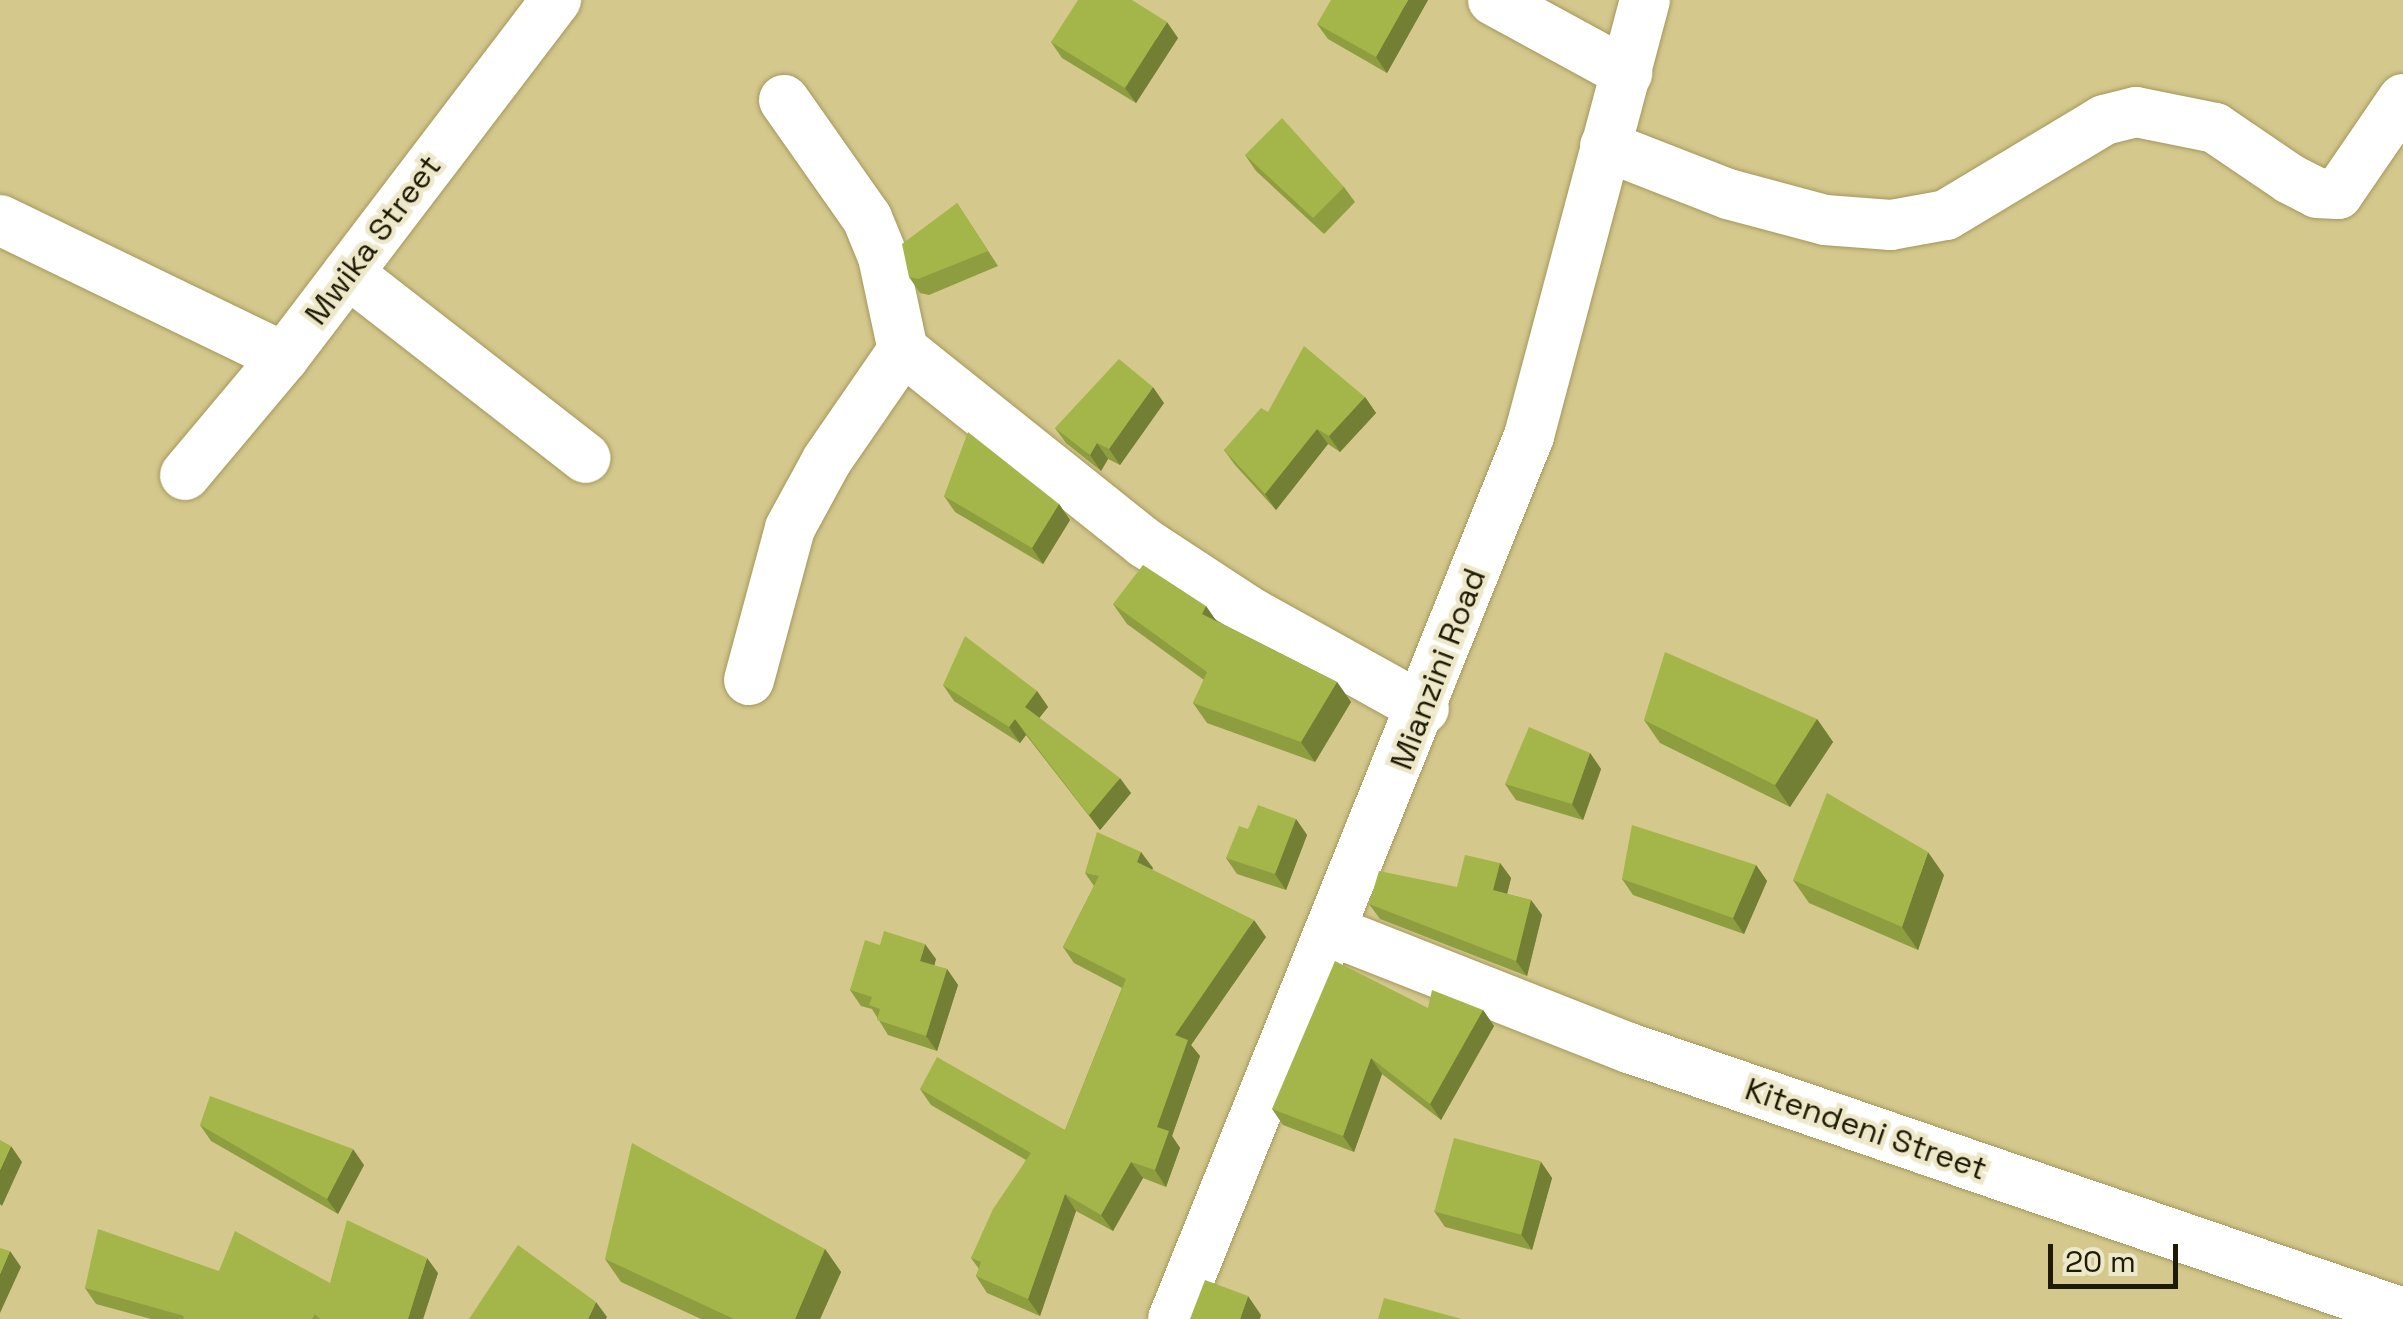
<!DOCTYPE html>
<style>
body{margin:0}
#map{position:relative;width:2403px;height:1319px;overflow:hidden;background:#d4c88c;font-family:"Space Grotesk",sans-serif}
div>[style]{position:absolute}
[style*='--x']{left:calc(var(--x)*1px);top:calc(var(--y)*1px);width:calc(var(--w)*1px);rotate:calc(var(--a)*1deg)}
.roads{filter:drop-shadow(0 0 2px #a4985e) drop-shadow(0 0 2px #a4985e)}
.minor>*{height:50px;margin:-25px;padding:0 25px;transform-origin:25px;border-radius:25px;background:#fff}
.wall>*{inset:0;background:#8d9d40}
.shaded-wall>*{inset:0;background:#737f34}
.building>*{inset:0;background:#a4b64a;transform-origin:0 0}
span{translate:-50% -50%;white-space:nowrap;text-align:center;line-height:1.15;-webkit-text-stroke:9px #eee8ca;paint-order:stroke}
.street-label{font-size:32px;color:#1f1a03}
.scale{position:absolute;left:2048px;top:1244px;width:130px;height:45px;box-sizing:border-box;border:5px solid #1f1a03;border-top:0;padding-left:12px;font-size:30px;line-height:35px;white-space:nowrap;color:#1f1a03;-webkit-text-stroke:8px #eee8ca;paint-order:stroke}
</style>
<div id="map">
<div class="roads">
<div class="minor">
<div style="--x:1493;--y:0;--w:153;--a:28.6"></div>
<div style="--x:784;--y:100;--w:144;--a:54.9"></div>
<div style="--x:867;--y:218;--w:42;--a:67.7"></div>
<div style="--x:883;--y:257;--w:95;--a:77.9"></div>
<div style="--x:903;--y:350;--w:310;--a:38.6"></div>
<div style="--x:1145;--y:543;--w:126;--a:33.3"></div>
<div style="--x:1250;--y:612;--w:199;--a:29.1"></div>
<div style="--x:1605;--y:146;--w:132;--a:21.3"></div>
<div style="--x:1728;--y:194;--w:100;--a:15"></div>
<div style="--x:1825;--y:220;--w:66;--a:4.3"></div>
<div style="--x:1891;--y:225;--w:56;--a:-10.3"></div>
<div style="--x:1946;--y:215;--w:184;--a:-31"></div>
<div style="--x:2104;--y:120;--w:33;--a:-14"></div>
<div style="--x:2136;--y:112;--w:81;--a:11.4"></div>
<div style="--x:2215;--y:128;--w:91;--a:34.2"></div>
<div style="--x:2290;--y:179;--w:30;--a:27"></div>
<div style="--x:2317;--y:193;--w:21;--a:3"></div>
<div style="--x:2338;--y:194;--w:115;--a:-55.6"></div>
<div style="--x:0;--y:220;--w:315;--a:25.8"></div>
<div style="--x:348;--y:273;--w:301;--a:37.9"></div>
<div style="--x:185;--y:475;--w:154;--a:-50"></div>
<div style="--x:284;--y:357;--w:449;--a:-52.7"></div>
<div style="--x:749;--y:680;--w:157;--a:-74.9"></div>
<div style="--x:790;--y:528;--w:77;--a:-61.4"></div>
<div style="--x:827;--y:460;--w:134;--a:-55.4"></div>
<div style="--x:1334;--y:932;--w:317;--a:21.5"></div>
<div style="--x:1629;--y:1048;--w:818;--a:18.9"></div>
<div style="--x:1173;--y:1319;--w:952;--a:-68.04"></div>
<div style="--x:1529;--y:436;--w:451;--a:-75.1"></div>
</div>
</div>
<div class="wall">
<div style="clip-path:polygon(1428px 0,1387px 73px,1328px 39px,1317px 24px)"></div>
<div style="clip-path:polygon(1178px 38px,1136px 103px,1062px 58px,1051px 42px)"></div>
<div style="clip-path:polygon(1245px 155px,1344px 187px,1355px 202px,1324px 234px,1256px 171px)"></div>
<div style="clip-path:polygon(957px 203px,998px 266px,929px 295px,920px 293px,909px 277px)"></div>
<div style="clip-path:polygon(1365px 397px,1376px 413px,1340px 452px,1328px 444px,1276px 510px,1235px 465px,1224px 450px,1268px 412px)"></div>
<div style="clip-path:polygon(1164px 403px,1120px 465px,1108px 459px,1101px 471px,1066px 443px,1055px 428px)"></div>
<div style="clip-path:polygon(944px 496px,1059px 504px,1070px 520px,1043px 564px,955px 512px)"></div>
<div style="clip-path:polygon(1113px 604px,1206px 606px,1215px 620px,1337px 682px,1351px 702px,1315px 762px,1207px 723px,1193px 703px,1204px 680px,1127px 624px)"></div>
<div style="clip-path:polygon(943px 685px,1037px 691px,1048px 707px,1039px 718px,1131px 793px,1100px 830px,1026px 735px,1020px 743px,954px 701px)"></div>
<div style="clip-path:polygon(1817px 719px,1833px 742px,1790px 807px,1660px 743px,1644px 720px)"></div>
<div style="clip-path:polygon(1590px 753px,1601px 769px,1583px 820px,1516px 800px,1505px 784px)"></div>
<div style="clip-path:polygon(1296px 819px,1307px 835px,1286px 890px,1237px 874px,1226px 858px,1248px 829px)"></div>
<div style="clip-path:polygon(1141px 852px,1152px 870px,1266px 937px,1191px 1045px,1200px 1056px,1172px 1136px,1180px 1148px,1166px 1187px,1143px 1178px,1113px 1231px,1076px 1211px,1040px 1316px,987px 1293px,976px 1276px,979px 1269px,971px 1258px,1026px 1160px,931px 1105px,920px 1089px,1065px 1130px,1122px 988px,1074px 963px,1063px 947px,1094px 886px,1085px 873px)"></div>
<div style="clip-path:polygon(1500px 863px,1511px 878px,1507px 894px,1531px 900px,1542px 915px,1527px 976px,1380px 919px,1369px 904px,1457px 887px)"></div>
<div style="clip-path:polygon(1756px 865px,1767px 881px,1744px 934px,1633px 895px,1622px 879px)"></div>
<div style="clip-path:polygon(1944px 875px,1918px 950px,1809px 903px,1793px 880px)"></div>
<div style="clip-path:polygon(880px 945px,936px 959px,934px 966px,947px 969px,958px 985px,937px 1051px,888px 1035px,872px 1009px,861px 1006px,850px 990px)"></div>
<div style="clip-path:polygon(1428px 1008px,1483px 1010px,1494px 1026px,1441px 1120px,1382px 1074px,1354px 1152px,1283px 1125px,1272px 1109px)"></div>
<div style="clip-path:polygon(200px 1125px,364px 1165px,338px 1214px,211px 1141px)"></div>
<div style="clip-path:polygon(1541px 1162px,1552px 1178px,1532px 1250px,1445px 1227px,1434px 1211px)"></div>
<div style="clip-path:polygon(825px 1249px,841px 1272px,820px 1319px,701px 1319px,621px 1282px,605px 1259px)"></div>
<div style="clip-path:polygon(219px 1271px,330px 1283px,438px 1273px,423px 1319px,151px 1319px,96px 1304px,85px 1288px)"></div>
</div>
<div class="shaded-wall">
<div style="clip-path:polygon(1408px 0,1428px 0,1387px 73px,1376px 57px)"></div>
<div style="clip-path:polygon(1167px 22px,1178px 38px,1136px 103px,1125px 88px)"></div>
<div style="clip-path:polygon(1153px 387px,1164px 403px,1120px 465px,1109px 449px)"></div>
<div style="clip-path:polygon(1365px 397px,1376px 413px,1340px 452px,1329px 436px)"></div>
<div style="clip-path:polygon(1317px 429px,1328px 444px,1276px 510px,1265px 494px)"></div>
<div style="clip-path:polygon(1097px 443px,1108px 459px,1101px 471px,1090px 455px)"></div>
<div style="clip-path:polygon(1059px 504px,1070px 520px,1043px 564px,1032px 548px)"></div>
<div style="clip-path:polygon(1206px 606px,1220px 626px,1202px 614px)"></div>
<div style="clip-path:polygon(1337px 682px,1351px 702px,1315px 762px,1301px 742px)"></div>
<div style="clip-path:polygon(1037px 691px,1048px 707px,1036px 722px,1025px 707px)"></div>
<div style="clip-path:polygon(1015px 719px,1026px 735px,1020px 743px,1009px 727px)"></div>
<div style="clip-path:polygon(1817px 719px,1833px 742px,1790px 807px,1775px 785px)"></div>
<div style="clip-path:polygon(1590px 753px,1601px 769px,1583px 820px,1572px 804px)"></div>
<div style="clip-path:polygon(1120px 778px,1131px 793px,1100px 830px,1089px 815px)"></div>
<div style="clip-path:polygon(1296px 819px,1307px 835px,1286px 890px,1275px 874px)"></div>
<div style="clip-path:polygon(1141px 852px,1153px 868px,1149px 879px,1137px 862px)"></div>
<div style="clip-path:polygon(1928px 852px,1944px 875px,1918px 950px,1902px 927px)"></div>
<div style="clip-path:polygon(1500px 863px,1511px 878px,1504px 906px,1493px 890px)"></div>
<div style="clip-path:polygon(1756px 865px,1767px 881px,1744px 934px,1733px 918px)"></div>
<div style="clip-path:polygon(1531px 900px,1542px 915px,1527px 976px,1516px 961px)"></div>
<div style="clip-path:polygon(1254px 920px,1266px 937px,1191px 1045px,1200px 1056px,1172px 1136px,1180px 1148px,1166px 1187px,1155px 1170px,1157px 1127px,1175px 1035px)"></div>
<div style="clip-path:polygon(925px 944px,936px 959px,931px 977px,920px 961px)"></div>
<div style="clip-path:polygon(947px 969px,958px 985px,937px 1051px,926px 1036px)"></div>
<div style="clip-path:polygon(1483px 1010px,1494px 1026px,1441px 1120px,1430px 1104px)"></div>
<div style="clip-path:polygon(1371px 1058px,1382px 1074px,1354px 1152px,1343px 1136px)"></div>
<div style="clip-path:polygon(11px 1146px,22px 1162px,2px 1206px,0 1204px,0 1170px)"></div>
<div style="clip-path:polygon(353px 1149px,364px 1165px,338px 1214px,327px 1199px)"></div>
<div style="clip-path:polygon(1131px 1162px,1143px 1178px,1113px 1231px,1101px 1215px)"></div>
<div style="clip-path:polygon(1541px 1162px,1552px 1178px,1532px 1250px,1521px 1234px)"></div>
<div style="clip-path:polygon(1065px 1194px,1076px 1211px,1040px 1316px,1028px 1299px)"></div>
<div style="clip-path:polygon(825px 1249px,841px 1272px,820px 1319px,795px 1319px)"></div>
<div style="clip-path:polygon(10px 1251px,21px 1267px,0 1313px,0 1274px)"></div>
<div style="clip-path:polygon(427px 1258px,438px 1273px,423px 1319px,408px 1319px)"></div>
<div style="clip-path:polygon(1248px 1296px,1261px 1315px,1260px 1319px,1240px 1319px)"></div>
<div style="clip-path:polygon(596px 1302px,607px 1317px,606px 1319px,588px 1319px)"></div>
</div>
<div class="building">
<div style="clip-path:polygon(1078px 0,1132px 0,1167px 22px,1125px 88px,1051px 42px)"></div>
<div style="clip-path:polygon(1331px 0,1408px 0,1376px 57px,1317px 24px)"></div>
<div style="clip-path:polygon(1282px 118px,1344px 187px,1313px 218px,1245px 155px)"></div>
<div style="clip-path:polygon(957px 203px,988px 251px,918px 279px,909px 277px,902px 244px)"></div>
<div style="clip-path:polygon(1304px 346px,1365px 397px,1329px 436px,1317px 429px,1265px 494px,1224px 450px,1261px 408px,1268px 412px)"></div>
<div style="clip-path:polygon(1119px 359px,1153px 387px,1109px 449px,1097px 443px,1090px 455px,1055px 428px)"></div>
<div style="clip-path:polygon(968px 432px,1059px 504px,1032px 548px,944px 496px)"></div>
<div style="clip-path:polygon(1143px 565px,1206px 606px,1202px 614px,1337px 682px,1301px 742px,1193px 703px,1207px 672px,1113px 604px)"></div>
<div style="clip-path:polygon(965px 636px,1037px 691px,1025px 707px,1120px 778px,1089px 815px,1015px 719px,1009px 727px,943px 685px)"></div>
<div style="clip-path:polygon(1665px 652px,1817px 719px,1775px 785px,1644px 720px)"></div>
<div style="clip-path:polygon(1529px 727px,1590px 753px,1572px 804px,1505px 784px)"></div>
<div style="clip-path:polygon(1827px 793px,1928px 852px,1902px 927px,1793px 880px)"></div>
<div style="clip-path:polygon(1258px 805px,1296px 819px,1275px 874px,1226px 858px,1239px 826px,1248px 829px)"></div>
<div style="clip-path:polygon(1632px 825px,1756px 865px,1733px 918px,1622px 879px)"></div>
<div style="clip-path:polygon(1097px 832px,1141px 852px,1137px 862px,1254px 920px,1175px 1035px,1188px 1040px,1157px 1127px,1169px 1131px,1155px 1170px,1131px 1162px,1101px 1215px,1065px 1194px,1028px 1299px,976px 1276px,981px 1262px,971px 1258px,993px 1209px,1031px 1153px,920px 1089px,937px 1057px,1065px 1130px,1126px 979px,1063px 947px,1099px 876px,1085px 873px)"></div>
<div style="clip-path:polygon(1465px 855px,1500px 863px,1493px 890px,1531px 900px,1516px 961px,1369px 904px,1379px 871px,1457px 887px)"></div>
<div style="clip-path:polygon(884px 931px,925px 944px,920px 961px,947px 969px,926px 1036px,877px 1020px,880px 1009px,869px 1005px,872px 997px,850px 990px,865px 940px,880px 945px)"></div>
<div style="clip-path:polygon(1335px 961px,1428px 1008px,1432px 990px,1483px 1010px,1430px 1104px,1371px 1058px,1343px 1136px,1272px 1109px)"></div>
<div style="clip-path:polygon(210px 1096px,353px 1149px,327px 1199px,200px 1125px)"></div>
<div style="left:1454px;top:1138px;width:90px;height:76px;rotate:15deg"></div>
<div style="clip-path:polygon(0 1140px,11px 1146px,0 1170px)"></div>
<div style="clip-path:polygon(632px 1143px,825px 1249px,795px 1319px,734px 1319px,605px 1259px)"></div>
<div style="clip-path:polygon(347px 1220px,427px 1258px,408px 1319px,320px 1319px,315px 1314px,312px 1319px,183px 1319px,184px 1316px,85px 1288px,98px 1229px,219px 1271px,235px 1231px,330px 1283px)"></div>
<div style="clip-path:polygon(518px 1245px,596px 1302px,588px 1319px,469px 1319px)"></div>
<div style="clip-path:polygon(0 1248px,10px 1251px,0 1274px)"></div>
<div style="clip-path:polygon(1205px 1280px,1248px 1296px,1240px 1319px,1190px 1319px)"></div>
<div style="clip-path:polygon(1384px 1298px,1462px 1319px,1378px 1319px)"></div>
</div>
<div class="street-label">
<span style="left:373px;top:240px;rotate:-53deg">Mwika Street</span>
<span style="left:1438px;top:669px;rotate:-69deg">Mianzini Road</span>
<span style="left:1866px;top:1129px;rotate:19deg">Kitendeni Street</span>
</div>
<div class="scale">20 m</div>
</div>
